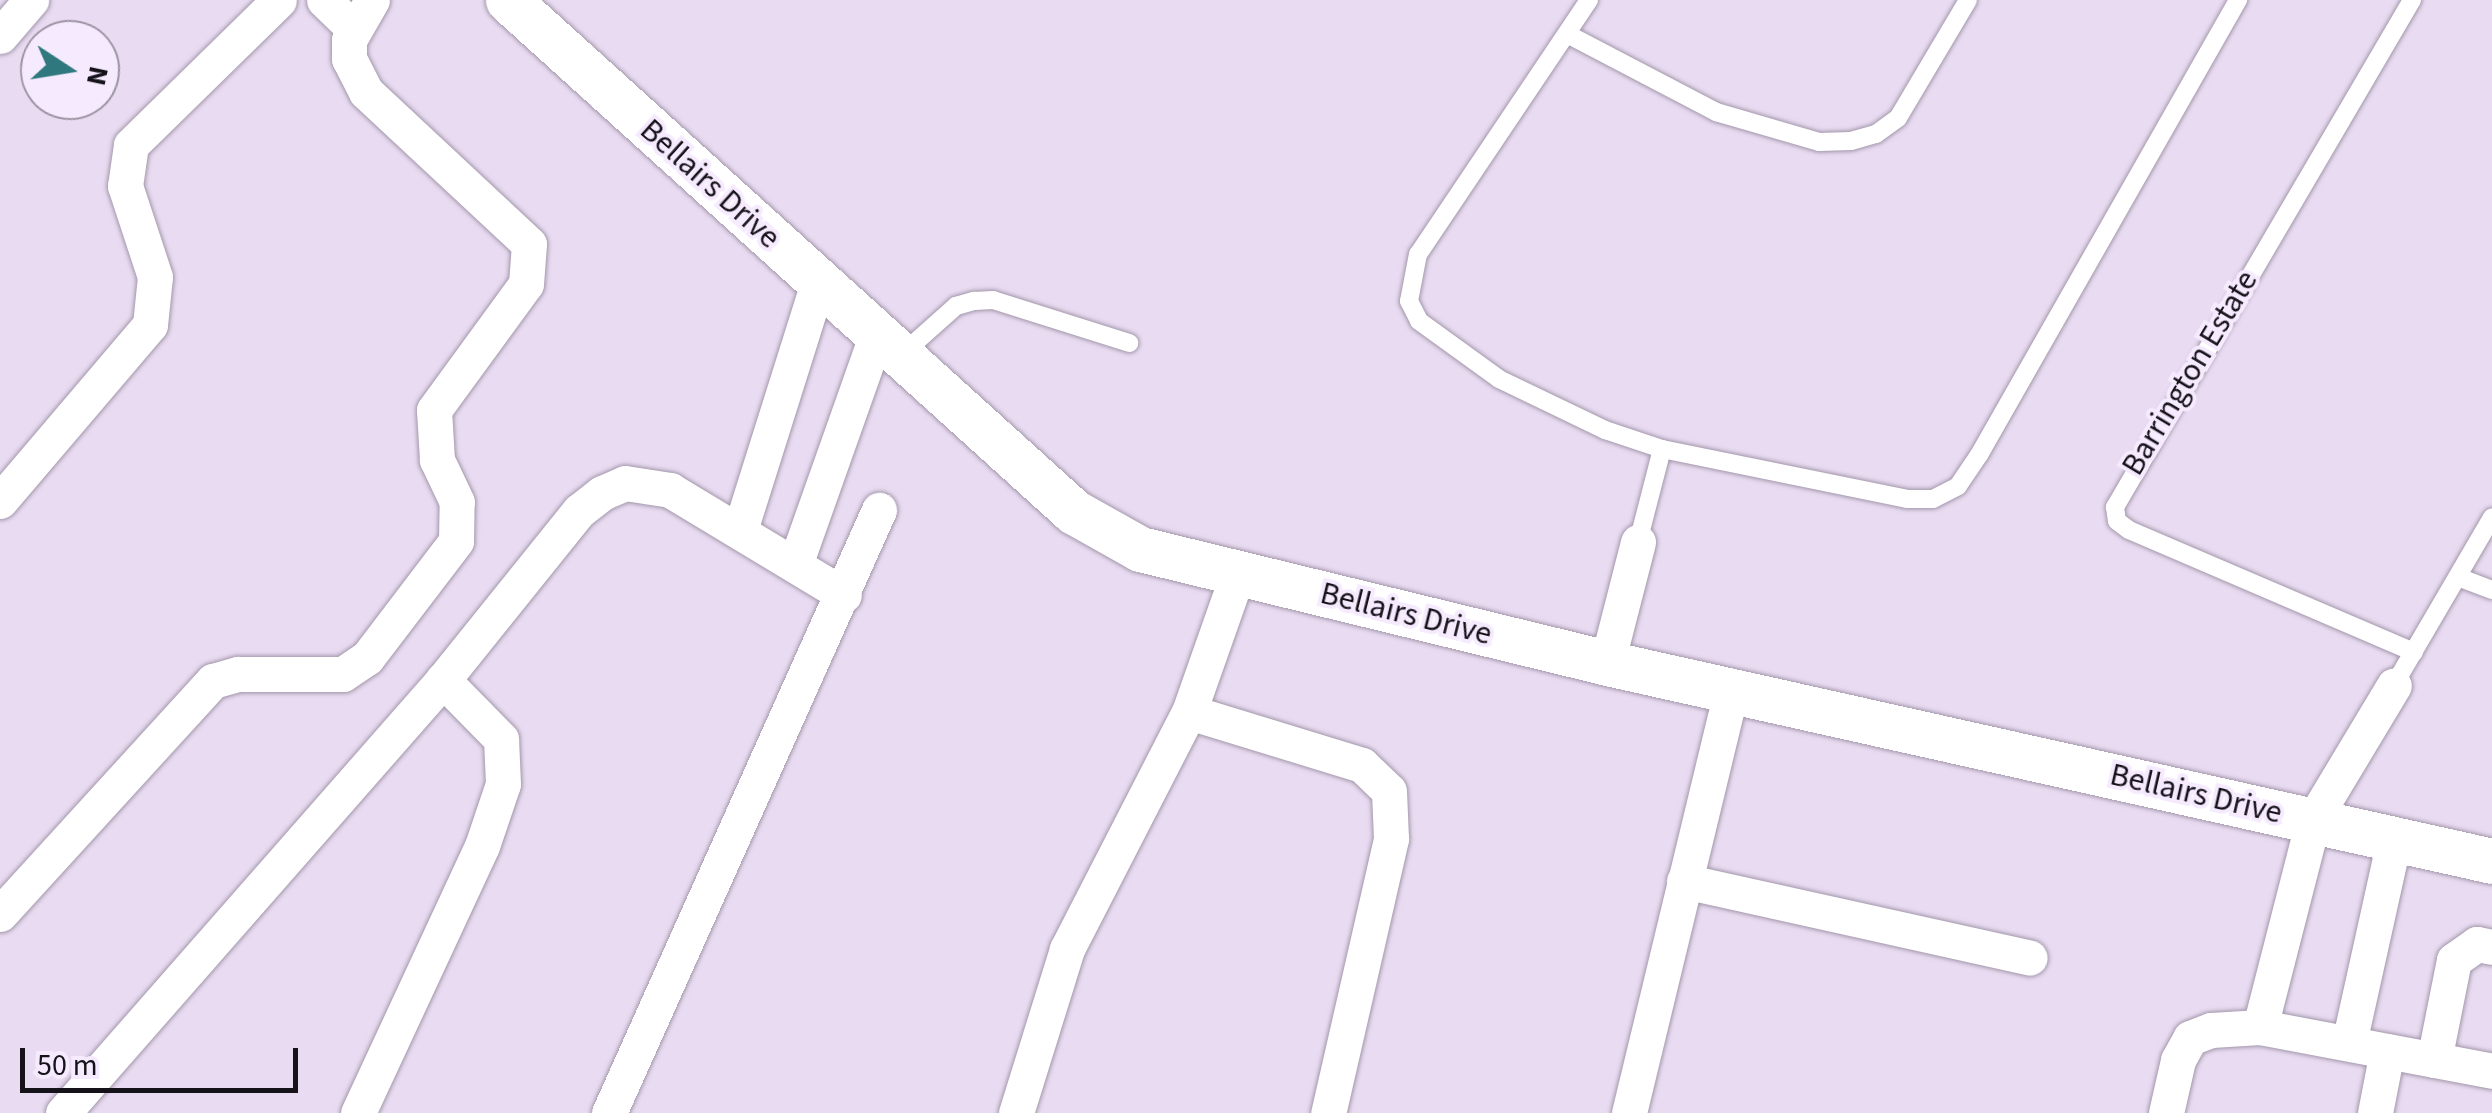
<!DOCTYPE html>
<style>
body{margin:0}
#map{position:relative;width:2492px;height:1113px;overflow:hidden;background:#e9dcf2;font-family:"Source Sans 3",sans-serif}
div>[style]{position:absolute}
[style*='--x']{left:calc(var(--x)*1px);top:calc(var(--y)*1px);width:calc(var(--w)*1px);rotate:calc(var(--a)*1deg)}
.roads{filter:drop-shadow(0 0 2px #a397ab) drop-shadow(0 0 2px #a397ab)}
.service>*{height:18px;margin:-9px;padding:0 9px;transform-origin:9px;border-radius:9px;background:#fff}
.minor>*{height:35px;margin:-17.5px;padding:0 17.5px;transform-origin:17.5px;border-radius:17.5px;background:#fff}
.tertiary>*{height:45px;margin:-22.5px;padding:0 22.5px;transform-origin:22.5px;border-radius:22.5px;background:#fff}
span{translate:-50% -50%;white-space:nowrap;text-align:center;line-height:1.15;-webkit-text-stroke:8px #f6eaff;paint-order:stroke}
.street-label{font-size:32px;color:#161219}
.north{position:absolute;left:20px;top:20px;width:100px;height:100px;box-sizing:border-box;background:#f6eaff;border:2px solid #9c94a3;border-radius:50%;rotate:102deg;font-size:28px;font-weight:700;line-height:40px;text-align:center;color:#161219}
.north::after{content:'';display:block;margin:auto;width:35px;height:45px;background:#2f787d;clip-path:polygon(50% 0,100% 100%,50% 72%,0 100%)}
.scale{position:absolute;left:20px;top:1048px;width:278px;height:45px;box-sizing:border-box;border:5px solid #161219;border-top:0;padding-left:12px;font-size:30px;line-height:35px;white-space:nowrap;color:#161219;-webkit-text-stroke:8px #f6eaff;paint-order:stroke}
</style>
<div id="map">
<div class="roads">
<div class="service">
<div style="--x:1589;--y:0;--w:306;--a:123.9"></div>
<div style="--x:1418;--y:254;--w:48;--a:100.8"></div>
<div style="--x:1409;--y:301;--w:22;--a:63"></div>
<div style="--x:1419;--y:321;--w:99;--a:35.9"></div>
<div style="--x:1499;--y:379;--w:118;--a:25.7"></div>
<div style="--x:1605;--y:430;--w:60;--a:18.4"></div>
<div style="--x:1662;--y:449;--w:250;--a:11.5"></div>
<div style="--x:1907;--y:499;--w:26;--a:0"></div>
<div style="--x:1933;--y:499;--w:28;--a:-27"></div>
<div style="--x:1958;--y:486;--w:37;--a:-56"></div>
<div style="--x:1979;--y:455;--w:524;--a:-60.35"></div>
<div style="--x:2412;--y:0;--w:588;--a:120.36"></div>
<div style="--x:2115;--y:507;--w:14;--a:82"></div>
<div style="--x:2117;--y:521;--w:15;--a:37"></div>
<div style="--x:2129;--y:530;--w:310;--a:23.2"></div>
<div style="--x:1567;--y:34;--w:168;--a:27.6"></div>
<div style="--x:1716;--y:112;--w:107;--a:16.2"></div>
<div style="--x:1819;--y:142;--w:32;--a:-2"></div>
<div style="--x:1851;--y:141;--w:26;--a:-16"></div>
<div style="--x:1876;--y:134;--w:27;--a:-36"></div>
<div style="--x:1898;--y:118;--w:137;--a:-59.3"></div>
<div style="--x:901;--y:355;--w:74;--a:-41.7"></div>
<div style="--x:956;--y:306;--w:19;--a:-16"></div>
<div style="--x:974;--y:301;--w:19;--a:-3"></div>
<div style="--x:993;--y:300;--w:143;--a:17.5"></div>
<div style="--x:1638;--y:542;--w:96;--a:-75.5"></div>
<div style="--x:2458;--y:577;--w:36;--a:21"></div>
<div style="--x:2394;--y:685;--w:194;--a:-59.7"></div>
</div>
<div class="minor">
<div style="--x:324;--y:0;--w:39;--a:44"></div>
<div style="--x:0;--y:36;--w:48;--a:-49.3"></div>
<div style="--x:0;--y:501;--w:231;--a:-49.6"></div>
<div style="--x:150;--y:325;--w:48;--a:-84.1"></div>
<div style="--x:155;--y:277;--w:96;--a:-108.2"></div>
<div style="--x:125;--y:186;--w:41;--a:-81.7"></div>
<div style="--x:131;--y:145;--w:207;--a:-44.4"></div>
<div style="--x:741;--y:527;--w:256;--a:-72.5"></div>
<div style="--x:796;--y:562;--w:237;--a:-70.5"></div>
<div style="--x:1607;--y:663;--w:125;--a:-75.6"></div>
<div style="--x:1189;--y:712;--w:181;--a:17"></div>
<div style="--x:1362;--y:765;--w:37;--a:44"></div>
<div style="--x:1389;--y:791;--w:48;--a:87.6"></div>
<div style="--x:1391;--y:839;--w:281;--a:102.9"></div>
<div style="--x:1684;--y:881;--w:354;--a:12.5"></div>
<div style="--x:0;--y:914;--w:316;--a:-47.6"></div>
<div style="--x:213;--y:681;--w:26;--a:-16"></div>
<div style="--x:238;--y:674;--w:105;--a:0"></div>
<div style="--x:343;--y:674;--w:29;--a:-34"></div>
<div style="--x:367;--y:658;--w:147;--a:-52.7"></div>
<div style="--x:456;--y:541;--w:39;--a:-89"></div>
<div style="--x:457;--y:502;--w:47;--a:-115.5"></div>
<div style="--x:437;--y:460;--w:50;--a:-93.4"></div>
<div style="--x:434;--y:410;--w:156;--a:-53.9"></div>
<div style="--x:526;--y:284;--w:40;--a:-85.7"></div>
<div style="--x:529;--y:244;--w:223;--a:-137"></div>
<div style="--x:366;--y:92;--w:37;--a:-117"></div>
<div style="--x:349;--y:59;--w:19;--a:-90"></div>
<div style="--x:349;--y:40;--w:46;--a:-60.1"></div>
<div style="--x:2260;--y:1027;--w:214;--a:-75.6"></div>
<div style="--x:2313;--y:820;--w:157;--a:-59"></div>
<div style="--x:2349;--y:1043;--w:208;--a:-77.5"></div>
<div style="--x:2434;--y:1060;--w:102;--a:-78.7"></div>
<div style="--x:2454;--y:960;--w:28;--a:-35"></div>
<div style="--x:2477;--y:944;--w:15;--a:11"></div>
<div style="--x:63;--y:1113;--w:576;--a:-48.73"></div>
<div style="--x:443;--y:680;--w:217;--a:-51.2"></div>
<div style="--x:579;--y:511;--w:29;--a:-38"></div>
<div style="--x:602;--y:493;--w:25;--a:-23"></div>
<div style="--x:625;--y:483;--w:46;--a:8.8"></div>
<div style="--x:670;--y:490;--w:203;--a:31.1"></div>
<div style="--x:358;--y:1113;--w:294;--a:-65.1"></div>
<div style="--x:482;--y:846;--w:65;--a:-71.3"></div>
<div style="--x:503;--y:784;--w:45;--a:-92.5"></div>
<div style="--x:501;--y:739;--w:83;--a:-134.5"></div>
<div style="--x:609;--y:1113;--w:661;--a:-65.88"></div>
<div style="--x:1016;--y:1113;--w:172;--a:-72.7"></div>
<div style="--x:1067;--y:949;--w:267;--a:-62.8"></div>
<div style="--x:1189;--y:712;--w:147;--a:-70.6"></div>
<div style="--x:1629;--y:1113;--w:435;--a:-76.4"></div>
<div style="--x:2166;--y:1113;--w:54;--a:-77.2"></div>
<div style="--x:2178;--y:1060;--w:25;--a:-61"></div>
<div style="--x:2190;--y:1038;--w:22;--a:-21"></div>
<div style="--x:2211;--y:1030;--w:49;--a:-3.5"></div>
<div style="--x:2260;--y:1027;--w:236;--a:10.7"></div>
<div style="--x:2375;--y:1113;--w:63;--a:-79"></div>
</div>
<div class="tertiary">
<div style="--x:508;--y:0;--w:763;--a:42.13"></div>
<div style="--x:1074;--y:512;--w:76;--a:29.3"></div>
<div style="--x:1140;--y:549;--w:481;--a:13.7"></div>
<div style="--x:1607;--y:663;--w:907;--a:12.61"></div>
</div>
</div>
<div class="street-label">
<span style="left:710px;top:184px;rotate:42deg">Bellairs Drive</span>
<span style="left:2190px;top:373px;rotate:-59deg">Barrington Estate</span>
<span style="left:1406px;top:614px;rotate:14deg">Bellairs Drive</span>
<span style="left:2196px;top:794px;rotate:13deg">Bellairs Drive</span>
</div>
<div class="north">N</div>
<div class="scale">50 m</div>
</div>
